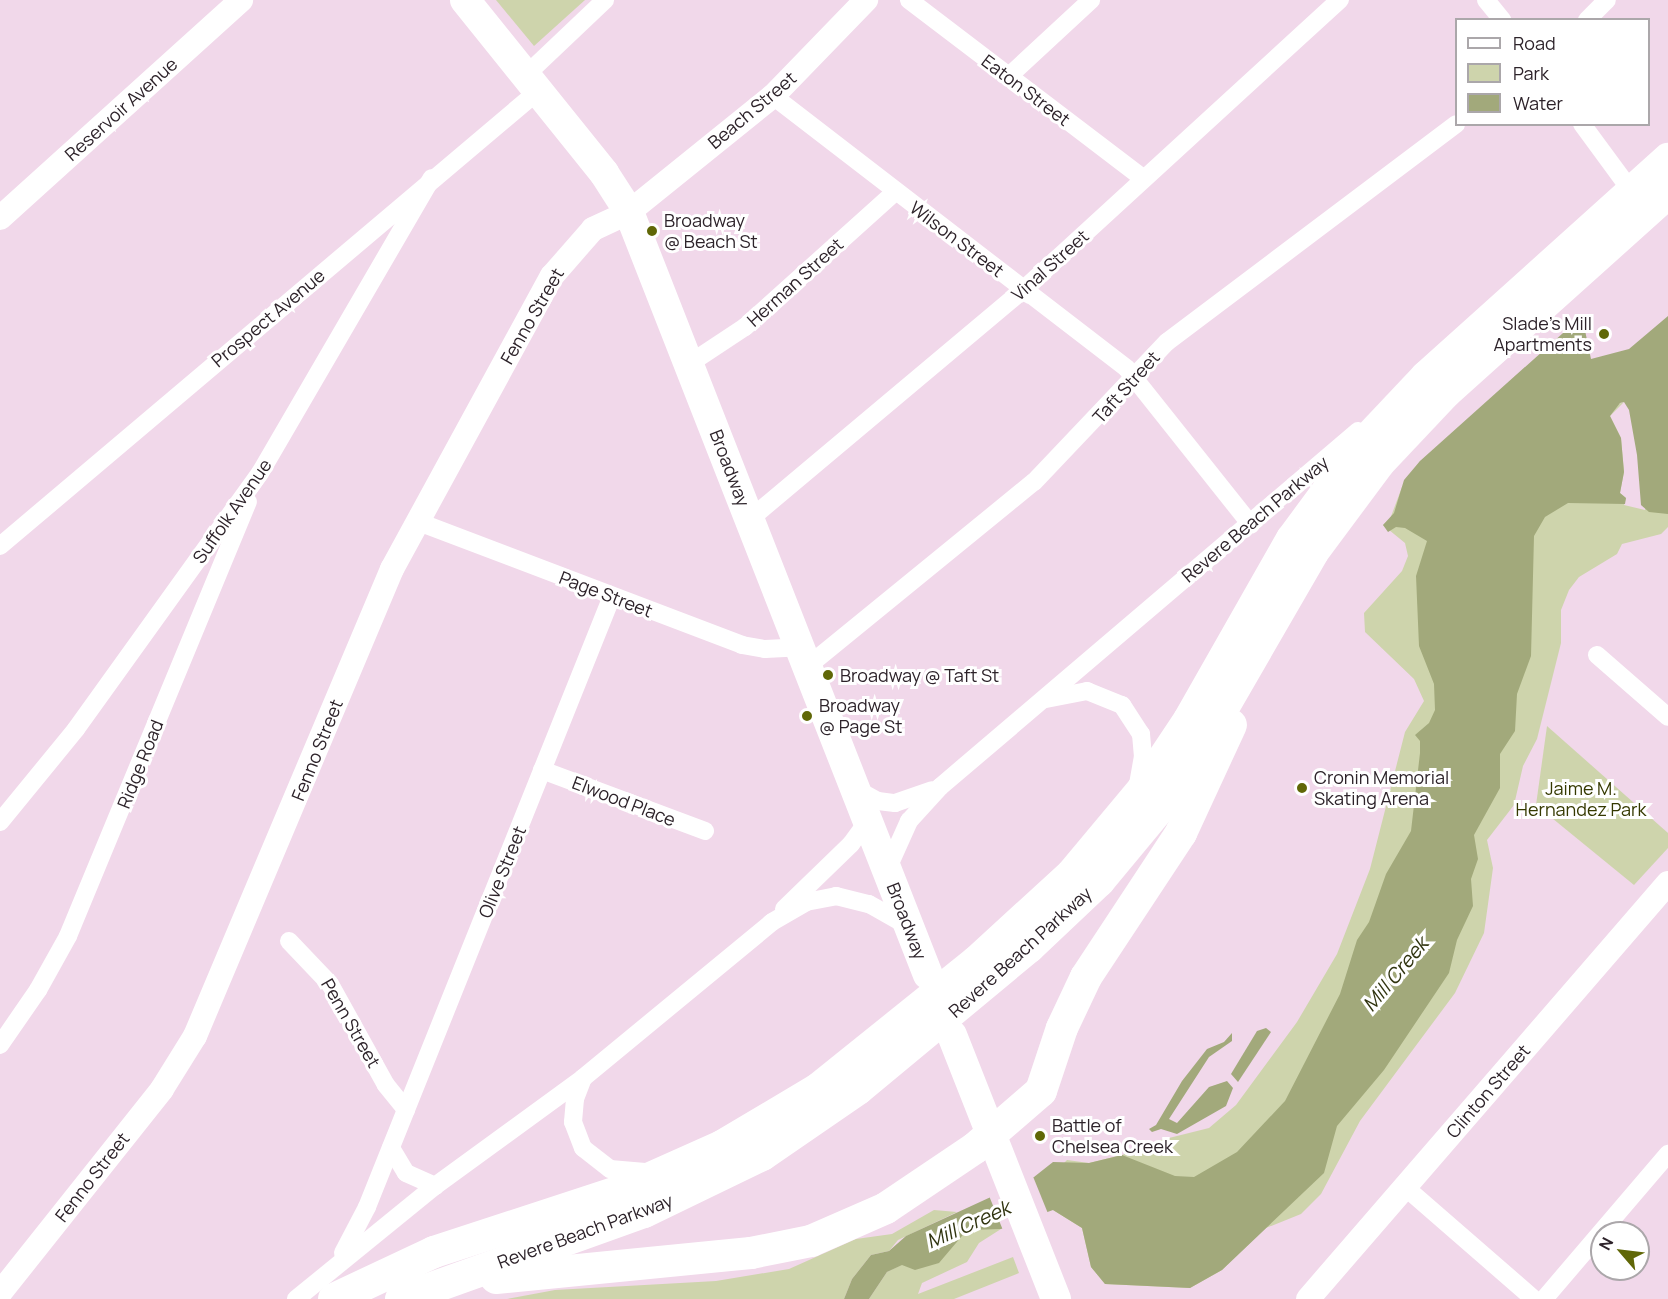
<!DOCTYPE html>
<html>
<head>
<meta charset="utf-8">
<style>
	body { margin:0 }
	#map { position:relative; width:1668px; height:1299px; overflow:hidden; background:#f1d8ea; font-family:Manrope,sans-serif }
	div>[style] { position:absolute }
	.green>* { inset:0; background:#ced4ac }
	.water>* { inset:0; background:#a2a97b }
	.pier>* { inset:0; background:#f1d8ea; transform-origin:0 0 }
	.minor>* { height:18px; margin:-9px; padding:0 9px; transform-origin:9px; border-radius:9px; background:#fff }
	.tertiary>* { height:24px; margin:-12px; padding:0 12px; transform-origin:12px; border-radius:12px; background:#fff }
	.primary>* { height:30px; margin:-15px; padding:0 15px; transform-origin:15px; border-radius:15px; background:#fff }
	.trunk>* { height:32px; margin:-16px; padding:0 16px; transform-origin:16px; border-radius:16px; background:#fff }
	.dots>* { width:16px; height:16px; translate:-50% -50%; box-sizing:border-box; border:3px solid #fff; border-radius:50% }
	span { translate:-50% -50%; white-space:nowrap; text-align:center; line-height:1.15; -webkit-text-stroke:6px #fff; paint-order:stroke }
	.street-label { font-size:18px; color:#2d232a }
	.poi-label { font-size:18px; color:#2d232a }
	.left { translate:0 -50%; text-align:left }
	.right { translate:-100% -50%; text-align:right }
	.park-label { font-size:18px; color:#353900 }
	.water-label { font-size:20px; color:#30340f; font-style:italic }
	.legend { position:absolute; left:1455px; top:18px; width:195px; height:108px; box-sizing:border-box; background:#fff; border:2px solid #aba7aa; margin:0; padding:8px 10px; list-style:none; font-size:18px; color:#2d232a }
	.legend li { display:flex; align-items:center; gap:12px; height:30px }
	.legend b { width:30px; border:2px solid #aba7aa }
	.north { position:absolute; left:1590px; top:1221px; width:60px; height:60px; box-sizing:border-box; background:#fff; border:2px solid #aba7aa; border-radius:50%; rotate:298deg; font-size:16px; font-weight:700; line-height:24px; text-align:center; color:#2d232a }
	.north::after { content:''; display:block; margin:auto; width:21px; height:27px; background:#606707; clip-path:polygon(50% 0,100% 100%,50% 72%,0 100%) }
</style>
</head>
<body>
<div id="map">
	<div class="green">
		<i style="clip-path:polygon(496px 0,585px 0,534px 46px)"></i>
		<i style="clip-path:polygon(1574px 370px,1437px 846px,1225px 1203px,1062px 1165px,1067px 1160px,1089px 1163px,1122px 1155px,1157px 1141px,1209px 1128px,1236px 1105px,1297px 1022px,1337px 954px,1370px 869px,1405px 732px,1424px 701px,1414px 679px,1365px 632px,1364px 613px,1402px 571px,1408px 556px,1405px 543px,1383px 525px,1390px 519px,1402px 487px,1420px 461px)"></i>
		<i style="clip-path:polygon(1668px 393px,1668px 527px,1661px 534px,1622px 544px,1617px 554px,1579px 577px,1569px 590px,1561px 610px,1561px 643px,1537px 739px,1523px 766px,1514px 805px,1487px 840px,1493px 868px,1484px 933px,1455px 993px,1360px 1121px,1321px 1194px,1301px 1214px,1266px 1228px,1222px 1270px,1190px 1288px,1105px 1284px,1091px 1267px,1082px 1228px,1053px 1210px,1293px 1185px,1507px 563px,1599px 410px,1624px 402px,1610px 416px,1621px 438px,1624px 472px,1620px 493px,1626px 498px,1624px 505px,1645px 510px)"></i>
		<i style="clip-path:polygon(1547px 726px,1668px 833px,1668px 848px,1634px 885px,1536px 805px)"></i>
		<i style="clip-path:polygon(934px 1210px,957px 1212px,898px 1240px,889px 1251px,871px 1255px,852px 1279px,844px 1299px,507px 1299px,555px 1290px,716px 1281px,789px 1269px,856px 1239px,892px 1234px)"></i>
		<i style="clip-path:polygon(973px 1228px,1001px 1229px,979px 1243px,967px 1262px,922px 1283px,918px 1294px,1013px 1257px,1019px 1273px,954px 1299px,869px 1299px,887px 1272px)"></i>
	</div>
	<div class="water">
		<i style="clip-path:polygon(1582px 316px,1591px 359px,1629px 349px,1668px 316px,1668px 514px,1649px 512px,1641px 505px,1637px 455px,1629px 410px,1624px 402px,1620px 403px,1610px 416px,1621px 438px,1624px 472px,1620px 493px,1626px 498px,1625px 504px,1568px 503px,1545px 517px,1534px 536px,1531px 656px,1517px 694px,1515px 731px,1500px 754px,1500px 788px,1474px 835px,1478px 859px,1471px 879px,1473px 906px,1457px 940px,1449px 973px,1384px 1070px,1337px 1126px,1324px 1173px,1222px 1270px,1190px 1288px,1105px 1284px,1091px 1267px,1082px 1228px,1053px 1210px,1001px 1229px,967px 1230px,939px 1263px,915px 1270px,902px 1265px,887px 1272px,869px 1299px,844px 1299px,852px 1279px,871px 1255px,889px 1251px,906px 1236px,1034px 1177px,1053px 1162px,1089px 1163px,1122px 1155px,1175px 1176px,1194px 1177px,1237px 1152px,1285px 1101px,1340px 994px,1357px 940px,1369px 922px,1386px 874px,1411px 831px,1420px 753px,1420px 741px,1415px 735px,1429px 723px,1435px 710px,1434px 684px,1419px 646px,1416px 576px,1427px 541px,1405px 528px,1396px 527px,1388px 532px,1383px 525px,1394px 513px,1404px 480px,1420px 461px)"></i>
		<i style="clip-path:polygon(1266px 1028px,1271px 1032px,1238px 1082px,1231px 1074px,1257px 1031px)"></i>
		<i style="clip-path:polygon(1232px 1033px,1232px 1041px,1209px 1057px,1169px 1119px,1177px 1123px,1209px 1087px,1227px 1081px,1233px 1088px,1226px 1106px,1177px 1134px,1161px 1129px,1152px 1132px,1149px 1129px,1156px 1125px,1182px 1081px,1207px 1049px,1224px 1042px)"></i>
	</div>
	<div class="pier">
		<i style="left:1032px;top:1174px;width:43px;height:48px;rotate:68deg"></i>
	</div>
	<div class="minor">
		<i style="left:909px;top:0;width:295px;rotate:37.3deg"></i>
		<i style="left:1486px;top:0;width:26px;rotate:51deg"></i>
		<i style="left:1587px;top:20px;width:28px;rotate:-45deg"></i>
		<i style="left:526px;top:75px;width:109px;rotate:-43.5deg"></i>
		<i style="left:1009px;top:76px;width:112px;rotate:-42.8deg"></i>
		<i style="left:773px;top:96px;width:447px;rotate:37.6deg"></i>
		<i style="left:1127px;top:369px;width:199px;rotate:51.5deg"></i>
		<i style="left:1582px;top:124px;width:84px;rotate:53.7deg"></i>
		<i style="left:689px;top:364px;width:67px;rotate:-33.5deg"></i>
		<i style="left:745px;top:327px;width:202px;rotate:-42deg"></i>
		<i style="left:750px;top:519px;width:356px;rotate:-40deg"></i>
		<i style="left:1023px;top:290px;width:430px;rotate:-42.5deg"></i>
		<i style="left:416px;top:521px;width:349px;rotate:20.8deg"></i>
		<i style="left:742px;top:645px;width:23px;rotate:10deg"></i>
		<i style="left:765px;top:649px;width:35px;rotate:-3deg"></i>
		<i style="left:0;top:546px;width:705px;rotate:-40.22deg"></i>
		<i style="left:1597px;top:655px;width:94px;rotate:41.1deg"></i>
		<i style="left:808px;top:666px;width:291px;rotate:-39.2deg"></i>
		<i style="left:1034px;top:482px;width:193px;rotate:-46.5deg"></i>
		<i style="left:1167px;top:342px;width:362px;rotate:-37deg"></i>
		<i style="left:1046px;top:699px;width:42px;rotate:-11deg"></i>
		<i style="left:1087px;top:691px;width:38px;rotate:22deg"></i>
		<i style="left:1122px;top:705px;width:35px;rotate:57deg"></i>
		<i style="left:1141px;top:734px;width:22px;rotate:85deg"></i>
		<i style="left:1143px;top:756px;width:29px;rotate:100deg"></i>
		<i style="left:542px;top:770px;width:174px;rotate:20.5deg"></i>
		<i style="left:856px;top:789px;width:25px;rotate:29deg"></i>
		<i style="left:878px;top:801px;width:17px;rotate:7deg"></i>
		<i style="left:895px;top:803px;width:39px;rotate:-19deg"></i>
		<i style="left:0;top:822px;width:120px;rotate:-50.7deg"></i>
		<i style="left:76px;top:729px;width:315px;rotate:-54.3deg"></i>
		<i style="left:260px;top:473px;width:341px;rotate:-59.8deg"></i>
		<i style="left:887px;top:870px;width:54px;rotate:-65.8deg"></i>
		<i style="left:909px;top:821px;width:46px;rotate:-47.6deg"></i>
		<i style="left:940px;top:787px;width:549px;rotate:-40.42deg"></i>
		<i style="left:784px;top:909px;width:93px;rotate:-44.1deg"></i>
		<i style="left:851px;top:844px;width:29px;rotate:-54deg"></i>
		<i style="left:289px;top:941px;width:59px;rotate:46.4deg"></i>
		<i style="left:330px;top:984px;width:115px;rotate:61deg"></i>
		<i style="left:386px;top:1085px;width:32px;rotate:51deg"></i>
		<i style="left:0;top:1045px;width:67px;rotate:-55.4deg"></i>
		<i style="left:38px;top:990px;width:62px;rotate:-60.9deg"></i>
		<i style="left:68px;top:936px;width:470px;rotate:-67.5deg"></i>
		<i style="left:583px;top:1078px;width:22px;rotate:111deg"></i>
		<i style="left:575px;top:1099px;width:23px;rotate:95deg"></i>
		<i style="left:573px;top:1122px;width:28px;rotate:69deg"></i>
		<i style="left:583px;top:1148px;width:34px;rotate:38deg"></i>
		<i style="left:610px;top:1169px;width:38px;rotate:5deg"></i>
		<i style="left:391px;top:1148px;width:29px;rotate:59deg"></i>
		<i style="left:406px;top:1173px;width:32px;rotate:24deg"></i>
		<i style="left:1405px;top:1187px;width:171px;rotate:41deg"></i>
		<i style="left:343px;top:1253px;width:52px;rotate:-62.4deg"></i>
		<i style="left:367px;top:1207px;width:658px;rotate:-68.15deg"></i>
		<i style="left:296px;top:1299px;width:179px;rotate:-39.1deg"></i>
		<i style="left:435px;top:1186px;width:183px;rotate:-36.1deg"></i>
		<i style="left:583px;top:1078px;width:245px;rotate:-39.5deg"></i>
		<i style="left:772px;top:922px;width:39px;rotate:-30deg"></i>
		<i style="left:806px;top:902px;width:31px;rotate:-11deg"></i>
		<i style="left:836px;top:896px;width:34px;rotate:14deg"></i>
		<i style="left:869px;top:904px;width:45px;rotate:29.4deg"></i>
		<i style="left:1544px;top:1299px;width:191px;rotate:-49.5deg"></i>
	</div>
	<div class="tertiary">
		<i style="left:0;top:218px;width:325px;rotate:-42.1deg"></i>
		<i style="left:0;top:1293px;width:260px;rotate:-51.5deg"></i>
		<i style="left:162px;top:1089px;width:62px;rotate:-58.1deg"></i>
		<i style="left:195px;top:1036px;width:507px;rotate:-67.13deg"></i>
		<i style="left:392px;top:569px;width:334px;rotate:-61.4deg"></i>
		<i style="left:552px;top:276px;width:62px;rotate:-48.9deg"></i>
		<i style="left:593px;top:229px;width:40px;rotate:-25deg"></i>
		<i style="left:629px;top:212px;width:185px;rotate:-38.9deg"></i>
		<i style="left:773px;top:96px;width:134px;rotate:-45.9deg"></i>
		<i style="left:1308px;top:1299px;width:550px;rotate:-49.13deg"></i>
	</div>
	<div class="primary">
		<i style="left:465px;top:0;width:222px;rotate:51.2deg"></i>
		<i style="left:604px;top:173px;width:46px;rotate:57.3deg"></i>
		<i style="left:629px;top:212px;width:819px;rotate:68.6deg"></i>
		<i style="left:952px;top:1035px;width:284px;rotate:68.5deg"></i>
	</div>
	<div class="trunk">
		<i style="left:496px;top:1278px;width:256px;rotate:-5.6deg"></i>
		<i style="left:751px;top:1253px;width:61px;rotate:-11.3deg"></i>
		<i style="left:811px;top:1241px;width:82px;rotate:-23.7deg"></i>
		<i style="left:886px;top:1208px;width:107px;rotate:-34deg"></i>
		<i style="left:975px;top:1148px;width:87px;rotate:-40.8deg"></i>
		<i style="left:1041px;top:1091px;width:66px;rotate:-71.6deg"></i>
		<i style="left:1062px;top:1028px;width:56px;rotate:-64.8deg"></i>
		<i style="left:1086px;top:977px;width:173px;rotate:-56.6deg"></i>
		<i style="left:1181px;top:833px;width:119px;rotate:-65.2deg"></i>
		<i style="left:334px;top:1299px;width:110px;rotate:-25.2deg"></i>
		<i style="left:434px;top:1252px;width:197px;rotate:-18.1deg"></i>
		<i style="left:621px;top:1191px;width:111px;rotate:-24deg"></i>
		<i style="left:722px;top:1146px;width:112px;rotate:-30.7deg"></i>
		<i style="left:818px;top:1089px;width:203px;rotate:-38.8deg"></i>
		<i style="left:976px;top:962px;width:130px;rotate:-42.5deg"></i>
		<i style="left:1072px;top:874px;width:111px;rotate:-50.1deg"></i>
		<i style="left:1143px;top:789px;width:83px;rotate:-56.3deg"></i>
		<i style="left:1189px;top:720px;width:208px;rotate:-60.4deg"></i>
		<i style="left:1292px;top:539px;width:113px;rotate:-53.6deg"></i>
		<i style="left:1359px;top:448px;width:98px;rotate:-46.7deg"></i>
		<i style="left:1426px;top:377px;width:326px;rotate:-42deg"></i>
		<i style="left:401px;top:1299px;width:258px;rotate:-19.7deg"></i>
		<i style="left:644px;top:1212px;width:131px;rotate:-25.8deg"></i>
		<i style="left:762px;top:1155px;width:116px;rotate:-34.5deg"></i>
		<i style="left:858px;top:1089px;width:222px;rotate:-39.7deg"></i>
		<i style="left:1029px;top:947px;width:96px;rotate:-43.3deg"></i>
		<i style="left:1099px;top:881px;width:100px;rotate:-50.3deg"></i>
		<i style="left:1163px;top:804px;width:83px;rotate:-57.3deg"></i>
		<i style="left:1208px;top:734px;width:210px;rotate:-60deg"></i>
		<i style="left:1313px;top:552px;width:111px;rotate:-53.4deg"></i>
		<i style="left:1379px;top:463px;width:98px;rotate:-46.7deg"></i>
		<i style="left:1446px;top:392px;width:298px;rotate:-41.9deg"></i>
	</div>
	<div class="dots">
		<i style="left:652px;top:231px;background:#606707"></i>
		<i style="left:1604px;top:334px;background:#606707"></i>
		<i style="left:828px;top:675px;background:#606707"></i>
		<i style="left:807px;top:716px;background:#606707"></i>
		<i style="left:1302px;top:788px;background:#606707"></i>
		<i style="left:1040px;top:1136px;background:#606707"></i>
	</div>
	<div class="street-label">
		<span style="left:1026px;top:90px;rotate:37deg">Eaton Street</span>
		<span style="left:121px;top:109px;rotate:-42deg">Reservoir Avenue</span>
		<span style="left:752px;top:110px;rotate:-40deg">Beach Street</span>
		<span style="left:957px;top:239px;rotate:37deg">Wilson Street</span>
		<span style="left:1050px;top:265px;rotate:-42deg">Vinal Street</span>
		<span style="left:795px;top:282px;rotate:-42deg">Herman Street</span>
		<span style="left:532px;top:316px;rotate:-60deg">Fenno Street</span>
		<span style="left:268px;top:318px;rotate:-40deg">Prospect Avenue</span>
		<span style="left:1126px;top:387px;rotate:-48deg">Taft Street</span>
		<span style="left:730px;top:468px;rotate:69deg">Broadway</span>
		<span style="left:232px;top:511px;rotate:-55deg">Suffolk Avenue</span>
		<span style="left:1255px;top:519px;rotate:-40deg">Revere Beach Parkway</span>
		<span style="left:606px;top:594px;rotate:21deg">Page Street</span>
		<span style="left:317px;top:750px;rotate:-68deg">Fenno Street</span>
		<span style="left:140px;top:764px;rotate:-68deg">Ridge Road</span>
		<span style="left:624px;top:801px;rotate:21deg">Elwood Place</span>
		<span style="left:502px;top:872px;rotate:-68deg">Olive Street</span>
		<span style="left:907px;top:921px;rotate:69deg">Broadway</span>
		<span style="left:1020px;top:952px;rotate:-42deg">Revere Beach Parkway</span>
		<span style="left:351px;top:1023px;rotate:60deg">Penn Street</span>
		<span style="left:1488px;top:1091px;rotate:-49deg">Clinton Street</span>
		<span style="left:92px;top:1177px;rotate:-52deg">Fenno Street</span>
		<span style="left:585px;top:1231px;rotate:-20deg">Revere Beach Parkway</span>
	</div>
	<div class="poi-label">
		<span class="left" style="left:664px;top:231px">Broadway<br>@ Beach St</span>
		<span class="right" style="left:1592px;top:334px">Slade's Mill<br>Apartments</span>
		<span class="left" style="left:840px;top:675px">Broadway @ Taft St</span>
		<span class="left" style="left:819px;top:716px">Broadway<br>@ Page St</span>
		<span class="left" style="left:1314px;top:788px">Cronin Memorial<br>Skating Arena</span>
		<span class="left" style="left:1052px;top:1136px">Battle of<br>Chelsea Creek</span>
	</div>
	<div class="park-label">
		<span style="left:1581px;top:799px">Jaime M.<br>Hernandez Park</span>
	</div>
	<div class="water-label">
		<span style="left:1395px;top:974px;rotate:-50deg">Mill Creek</span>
		<span style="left:968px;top:1224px;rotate:-24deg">Mill Creek</span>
	</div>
	<ul class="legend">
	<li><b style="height:8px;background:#fff"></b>Road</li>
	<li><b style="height:16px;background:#ced4ac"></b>Park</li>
	<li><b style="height:16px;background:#a2a97b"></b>Water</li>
	</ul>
	<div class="north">N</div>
</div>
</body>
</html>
